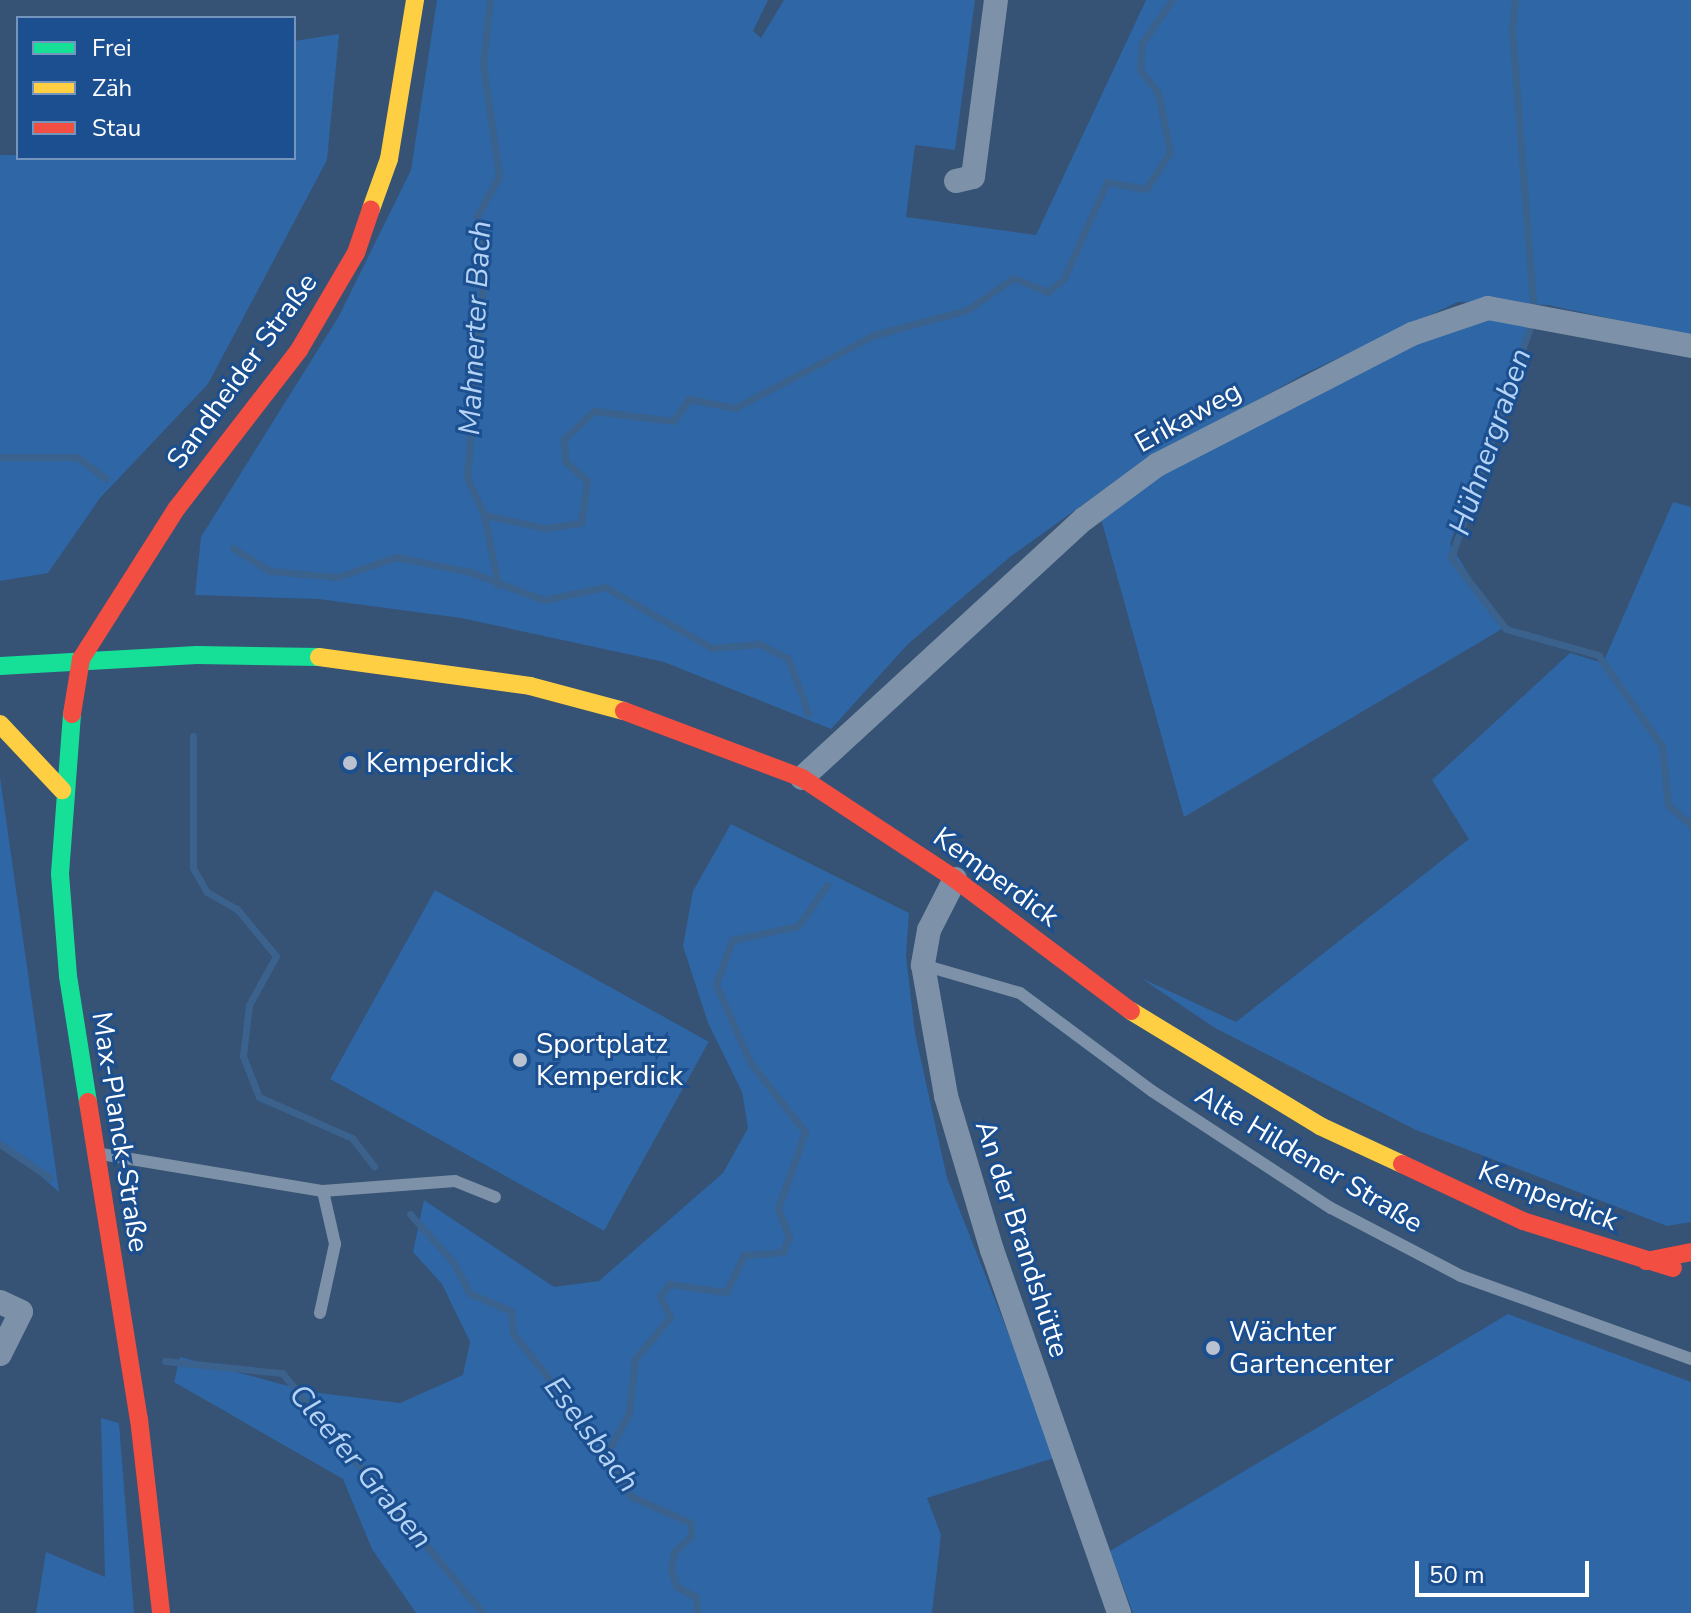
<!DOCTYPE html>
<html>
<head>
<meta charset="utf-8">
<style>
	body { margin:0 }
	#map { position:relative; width:1691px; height:1613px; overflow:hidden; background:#365274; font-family:"Nunito Sans",sans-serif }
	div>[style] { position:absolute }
	.green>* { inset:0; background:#2f66a5; transform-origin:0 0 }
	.stream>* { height:7px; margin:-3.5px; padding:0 3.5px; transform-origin:3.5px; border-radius:3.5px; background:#3b618d }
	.lane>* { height:12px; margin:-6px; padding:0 6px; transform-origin:6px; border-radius:6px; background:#7d92a8 }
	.street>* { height:24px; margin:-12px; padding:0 12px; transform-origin:12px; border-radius:12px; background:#7d92a8 }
	.fast>* { height:18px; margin:-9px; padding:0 9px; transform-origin:9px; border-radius:9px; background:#16e098 }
	.slow>* { height:18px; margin:-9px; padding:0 9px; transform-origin:9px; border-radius:9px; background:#ffcf43 }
	.jam>* { height:18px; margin:-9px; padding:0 9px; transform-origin:9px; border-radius:9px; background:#f24e42 }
	.dots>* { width:22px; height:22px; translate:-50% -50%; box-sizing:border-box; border:4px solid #1b4f8f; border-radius:50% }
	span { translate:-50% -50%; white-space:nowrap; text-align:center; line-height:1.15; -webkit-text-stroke:6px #1b4f8f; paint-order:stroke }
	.street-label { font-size:28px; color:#fff }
	.poi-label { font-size:28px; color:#fff }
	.left { translate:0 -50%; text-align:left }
	.water-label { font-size:30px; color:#b5d3f5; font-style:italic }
	.legend { position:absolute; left:16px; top:16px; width:280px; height:144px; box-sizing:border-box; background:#1b4f8f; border:2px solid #7695bc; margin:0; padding:10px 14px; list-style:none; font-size:24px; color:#fff }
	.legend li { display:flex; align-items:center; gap:16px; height:40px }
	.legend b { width:40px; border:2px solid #7695bc }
	.scale { position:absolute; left:1415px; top:1561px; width:174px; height:36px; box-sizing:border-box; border:4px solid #fff; border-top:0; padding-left:10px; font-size:24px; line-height:28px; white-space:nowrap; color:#fff; -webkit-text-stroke:6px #1b4f8f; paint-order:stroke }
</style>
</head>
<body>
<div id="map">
	<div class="green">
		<i style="clip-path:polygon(437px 0,768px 0,753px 31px,761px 38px,784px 0,975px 0,955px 150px,915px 145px,906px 217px,1036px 235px,1146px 0,1691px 0,1691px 336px,1548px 305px,1458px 302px,1304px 374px,1121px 477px,1010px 557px,908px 644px,831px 729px,664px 662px,461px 618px,319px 599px,195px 595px,201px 537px,339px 316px,411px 170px)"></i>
		<i style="clip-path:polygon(339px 34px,327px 160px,208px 384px,100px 498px,48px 573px,0 581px,0 155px,294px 158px,294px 41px)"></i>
		<i style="clip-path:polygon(1494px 314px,1534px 320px,1450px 544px,1502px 629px,1184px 817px,1100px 515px,1182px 460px,1375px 360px)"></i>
		<i style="clip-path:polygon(1673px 502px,1691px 507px,1691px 1222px,1667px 1226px,1416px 1130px,1215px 1028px,1141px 978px,1236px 1022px,1469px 839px,1432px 780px,1570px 653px,1603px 663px)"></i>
		<i style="clip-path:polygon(0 777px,59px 1192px,0 1141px)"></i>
		<i style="clip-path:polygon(731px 824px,909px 913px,906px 956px,915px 1033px,947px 1178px,1057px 1457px,927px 1498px,941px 1535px,932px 1613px,416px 1613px,372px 1549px,343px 1479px,174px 1382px,180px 1357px,311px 1392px,400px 1403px,463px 1375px,470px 1342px,442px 1284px,413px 1252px,424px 1200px,554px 1287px,599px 1281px,723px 1173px,748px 1128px,742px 1092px,708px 1023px,683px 946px,693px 891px)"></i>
		<i style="left:435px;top:890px;width:313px;height:216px;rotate:29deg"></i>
		<i style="clip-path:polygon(1508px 1314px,1691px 1382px,1691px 1613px,1133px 1613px,1110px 1551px)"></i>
		<i style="clip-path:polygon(101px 1418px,119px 1423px,134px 1613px,36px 1613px,46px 1552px,105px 1577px)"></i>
	</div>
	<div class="stream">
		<i style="left:1515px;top:0;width:30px;rotate:96deg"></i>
		<i style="left:1512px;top:30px;width:272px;rotate:85.6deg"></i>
		<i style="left:1531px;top:324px;width:247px;rotate:108.9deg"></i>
		<i style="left:1451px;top:558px;width:90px;rotate:52.2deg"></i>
		<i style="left:1506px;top:629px;width:96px;rotate:15.8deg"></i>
		<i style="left:1598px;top:655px;width:111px;rotate:54.9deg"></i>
		<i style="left:1662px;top:746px;width:59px;rotate:84.2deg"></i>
		<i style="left:1668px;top:805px;width:30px;rotate:41deg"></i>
		<i style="left:0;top:457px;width:77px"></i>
		<i style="left:77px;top:457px;width:36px;rotate:37deg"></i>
		<i style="left:484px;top:515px;width:41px;rotate:-114.7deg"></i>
		<i style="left:467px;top:478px;width:219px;rotate:-85.3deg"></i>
		<i style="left:485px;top:260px;width:45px;rotate:-100.3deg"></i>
		<i style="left:477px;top:216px;width:46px;rotate:-61.2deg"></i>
		<i style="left:499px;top:176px;width:112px;rotate:-98.2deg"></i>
		<i style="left:483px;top:65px;width:65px;rotate:-83.9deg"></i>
		<i style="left:233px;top:548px;width:44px;rotate:31.9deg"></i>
		<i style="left:270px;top:571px;width:67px;rotate:5.1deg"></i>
		<i style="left:337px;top:577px;width:62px;rotate:-18.7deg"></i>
		<i style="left:396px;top:557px;width:76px;rotate:11.5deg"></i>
		<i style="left:470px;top:572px;width:79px;rotate:20.7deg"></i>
		<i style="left:544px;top:600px;width:62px;rotate:-12deg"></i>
		<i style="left:605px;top:587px;width:123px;rotate:29.7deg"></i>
		<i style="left:712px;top:648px;width:47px;rotate:-4.9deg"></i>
		<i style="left:759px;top:644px;width:32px;rotate:26deg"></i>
		<i style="left:788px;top:658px;width:59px;rotate:70deg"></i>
		<i style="left:498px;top:585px;width:71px;rotate:-101.3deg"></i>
		<i style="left:484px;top:515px;width:62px;rotate:12deg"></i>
		<i style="left:545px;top:528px;width:36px;rotate:-8deg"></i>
		<i style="left:581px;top:523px;width:42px;rotate:-81.9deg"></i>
		<i style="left:587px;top:481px;width:30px;rotate:-138deg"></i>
		<i style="left:565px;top:461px;width:22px;rotate:-93deg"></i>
		<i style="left:564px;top:439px;width:41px;rotate:-43deg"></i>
		<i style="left:594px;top:411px;width:80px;rotate:7.2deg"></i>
		<i style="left:673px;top:421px;width:27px;rotate:-54deg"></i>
		<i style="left:689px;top:399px;width:47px;rotate:11.1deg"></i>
		<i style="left:735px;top:408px;width:157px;rotate:-27.7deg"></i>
		<i style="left:874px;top:335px;width:96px;rotate:-15deg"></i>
		<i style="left:967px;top:310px;width:56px;rotate:-34.8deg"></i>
		<i style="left:1013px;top:278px;width:37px;rotate:22deg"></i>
		<i style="left:1047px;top:292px;width:20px;rotate:-37deg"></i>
		<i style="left:1063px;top:280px;width:107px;rotate:-65.8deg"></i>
		<i style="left:1107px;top:182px;width:40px;rotate:10deg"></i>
		<i style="left:1146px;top:189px;width:44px;rotate:-57deg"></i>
		<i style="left:1170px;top:152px;width:60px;rotate:-101.5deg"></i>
		<i style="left:1158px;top:93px;width:29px;rotate:-128deg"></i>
		<i style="left:1140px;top:70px;width:27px;rotate:-86deg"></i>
		<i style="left:1142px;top:43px;width:52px;rotate:-55.1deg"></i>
		<i style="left:193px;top:736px;width:132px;rotate:90deg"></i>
		<i style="left:193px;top:868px;width:28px;rotate:60deg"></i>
		<i style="left:207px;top:892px;width:34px;rotate:30deg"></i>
		<i style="left:237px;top:909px;width:61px;rotate:50.3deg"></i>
		<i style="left:276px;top:956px;width:56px;rotate:118.9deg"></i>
		<i style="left:249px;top:1005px;width:51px;rotate:96.7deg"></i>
		<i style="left:243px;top:1056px;width:44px;rotate:68.7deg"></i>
		<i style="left:259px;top:1097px;width:102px;rotate:23.8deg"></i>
		<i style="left:352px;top:1138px;width:36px;rotate:52deg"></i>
		<i style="left:0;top:1144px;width:60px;rotate:34.2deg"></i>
		<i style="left:410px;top:1214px;width:66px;rotate:48.1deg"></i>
		<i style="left:454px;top:1263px;width:34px;rotate:63deg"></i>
		<i style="left:469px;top:1293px;width:46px;rotate:23.2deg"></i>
		<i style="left:511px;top:1311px;width:23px;rotate:85deg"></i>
		<i style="left:513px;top:1334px;width:151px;rotate:50.9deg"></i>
		<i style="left:608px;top:1451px;width:50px;rotate:63.9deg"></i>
		<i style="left:630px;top:1496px;width:67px;rotate:23.9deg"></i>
		<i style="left:691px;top:1523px;width:13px;rotate:90deg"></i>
		<i style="left:691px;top:1536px;width:23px;rotate:137deg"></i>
		<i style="left:674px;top:1552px;width:17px;rotate:100deg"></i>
		<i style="left:671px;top:1569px;width:19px;rotate:72deg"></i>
		<i style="left:677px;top:1587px;width:21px;rotate:28deg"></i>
		<i style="left:696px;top:1597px;width:16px;rotate:86deg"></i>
		<i style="left:165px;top:1361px;width:118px;rotate:5.9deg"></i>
		<i style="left:282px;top:1373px;width:313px;rotate:50.1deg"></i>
		<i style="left:608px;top:1451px;width:43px;rotate:-61.1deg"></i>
		<i style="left:629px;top:1413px;width:54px;rotate:-83.7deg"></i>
		<i style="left:635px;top:1359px;width:55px;rotate:-50.2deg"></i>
		<i style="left:670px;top:1317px;width:23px;rotate:-115deg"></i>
		<i style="left:660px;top:1296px;width:15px;rotate:-53deg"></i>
		<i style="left:669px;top:1284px;width:58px;rotate:8deg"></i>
		<i style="left:726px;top:1292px;width:41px;rotate:-64.1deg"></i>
		<i style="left:744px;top:1255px;width:39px;rotate:-4deg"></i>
		<i style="left:783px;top:1252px;width:16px;rotate:-68deg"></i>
		<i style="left:789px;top:1237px;width:30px;rotate:-111deg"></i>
		<i style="left:778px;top:1209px;width:82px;rotate:-70.7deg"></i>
		<i style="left:805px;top:1132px;width:89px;rotate:-128.2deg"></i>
		<i style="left:750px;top:1062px;width:85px;rotate:-113.6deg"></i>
		<i style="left:716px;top:984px;width:47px;rotate:-70deg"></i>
		<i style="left:732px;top:940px;width:67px;rotate:-12deg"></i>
		<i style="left:798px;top:926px;width:50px;rotate:-54.7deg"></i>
	</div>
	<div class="lane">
		<i style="left:923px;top:965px;width:101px;rotate:16.1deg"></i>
		<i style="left:1020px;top:993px;width:164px;rotate:36.6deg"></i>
		<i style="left:1152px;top:1091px;width:214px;rotate:33.2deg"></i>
		<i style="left:1331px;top:1208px;width:147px;rotate:27.6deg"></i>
		<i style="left:1461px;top:1276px;width:245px;rotate:19.8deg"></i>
		<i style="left:101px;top:1154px;width:225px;rotate:9.5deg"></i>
		<i style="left:323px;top:1191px;width:132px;rotate:-4.3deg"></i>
		<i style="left:455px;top:1181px;width:43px;rotate:21.8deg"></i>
		<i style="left:320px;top:1313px;width:71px;rotate:-77.7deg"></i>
		<i style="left:335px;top:1244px;width:54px;rotate:-102.8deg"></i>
	</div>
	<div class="street">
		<i style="left:956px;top:181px;width:17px;rotate:-13deg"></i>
		<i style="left:973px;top:177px;width:178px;rotate:-82.6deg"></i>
		<i style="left:802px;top:778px;width:383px;rotate:-42.6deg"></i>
		<i style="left:1084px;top:519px;width:91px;rotate:-36.5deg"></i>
		<i style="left:1157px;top:465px;width:287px;rotate:-27.2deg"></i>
		<i style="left:1412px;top:334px;width:80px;rotate:-18.9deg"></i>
		<i style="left:1488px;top:308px;width:207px;rotate:10.6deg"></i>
		<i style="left:955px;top:879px;width:57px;rotate:117deg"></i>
		<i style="left:929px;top:930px;width:36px;rotate:100deg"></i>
		<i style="left:923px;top:965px;width:133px;rotate:80deg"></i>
		<i style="left:946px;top:1096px;width:161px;rotate:73.4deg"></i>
		<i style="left:992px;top:1250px;width:385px;rotate:70.7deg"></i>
		<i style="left:0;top:1302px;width:23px;rotate:25deg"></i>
		<i style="left:21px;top:1312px;width:47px;rotate:116.6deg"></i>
	</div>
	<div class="fast">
		<i style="left:0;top:666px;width:197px;rotate:-3.2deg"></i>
		<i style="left:197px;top:655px;width:122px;rotate:0.9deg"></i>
		<i style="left:72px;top:714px;width:160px;rotate:94.3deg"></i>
		<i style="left:60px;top:874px;width:102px;rotate:85.5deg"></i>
		<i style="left:68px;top:976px;width:128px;rotate:81deg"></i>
	</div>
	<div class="slow">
		<i style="left:371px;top:209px;width:53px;rotate:-70.2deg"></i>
		<i style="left:389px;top:159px;width:161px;rotate:-80.7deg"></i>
		<i style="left:319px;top:657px;width:213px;rotate:7.8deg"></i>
		<i style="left:530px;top:686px;width:97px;rotate:14.9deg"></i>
		<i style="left:0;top:724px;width:91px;rotate:46.8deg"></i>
		<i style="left:1131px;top:1011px;width:221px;rotate:31.3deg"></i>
		<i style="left:1320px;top:1126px;width:90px;rotate:24.9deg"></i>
	</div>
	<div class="jam">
		<i style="left:624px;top:711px;width:190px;rotate:20.6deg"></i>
		<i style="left:802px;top:778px;width:183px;rotate:33.4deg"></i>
		<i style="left:955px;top:879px;width:220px;rotate:36.9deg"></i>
		<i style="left:72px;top:714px;width:56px;rotate:-80.7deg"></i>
		<i style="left:81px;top:659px;width:179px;rotate:-57.6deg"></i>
		<i style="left:177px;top:508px;width:200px;rotate:-52.3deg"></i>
		<i style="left:299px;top:350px;width:113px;rotate:-59.6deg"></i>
		<i style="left:356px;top:253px;width:46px;rotate:-71.2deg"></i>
		<i style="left:88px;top:1102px;width:321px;rotate:80.9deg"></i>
		<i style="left:139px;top:1419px;width:195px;rotate:83.5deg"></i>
		<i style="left:1402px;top:1164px;width:134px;rotate:25.2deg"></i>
		<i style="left:1523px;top:1221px;width:157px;rotate:17.4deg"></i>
		<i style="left:1646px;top:1261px;width:46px;rotate:-11.3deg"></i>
	</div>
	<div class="dots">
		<i style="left:350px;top:763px;background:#b9c2ce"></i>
		<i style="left:520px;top:1060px;background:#b9c2ce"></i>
		<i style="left:1213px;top:1348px;background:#b9c2ce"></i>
	</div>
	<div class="street-label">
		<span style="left:242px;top:371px;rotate:-54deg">Sandheider Straße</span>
		<span style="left:1188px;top:417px;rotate:-29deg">Erikaweg</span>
		<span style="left:996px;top:877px;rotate:36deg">Kemperdick</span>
		<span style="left:120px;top:1132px;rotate:81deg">Max-Planck-Straße</span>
		<span style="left:1309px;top:1159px;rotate:31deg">Alte Hildener Straße</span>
		<span style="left:1548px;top:1196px;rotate:21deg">Kemperdick</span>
		<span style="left:1022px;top:1239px;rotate:72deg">An der Brandshütte</span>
	</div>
	<div class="poi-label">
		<span class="left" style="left:366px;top:763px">Kemperdick</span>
		<span class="left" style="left:536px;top:1060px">Sportplatz<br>Kemperdick</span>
		<span class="left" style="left:1229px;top:1348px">Wächter<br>Gartencenter</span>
	</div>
	<div class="water-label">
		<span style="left:476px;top:328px;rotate:-87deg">Mahnerter Bach</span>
		<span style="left:1491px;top:442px;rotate:-71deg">Hühnergraben</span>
		<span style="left:591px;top:1435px;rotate:53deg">Eselsbach</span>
		<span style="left:360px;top:1467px;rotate:50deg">Cleefer Graben</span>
	</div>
	<ul class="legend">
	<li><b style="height:10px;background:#16e098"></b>Frei</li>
	<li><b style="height:10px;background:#ffcf43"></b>Zäh</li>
	<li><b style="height:10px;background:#f24e42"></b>Stau</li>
	</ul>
	<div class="scale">50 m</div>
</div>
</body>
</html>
